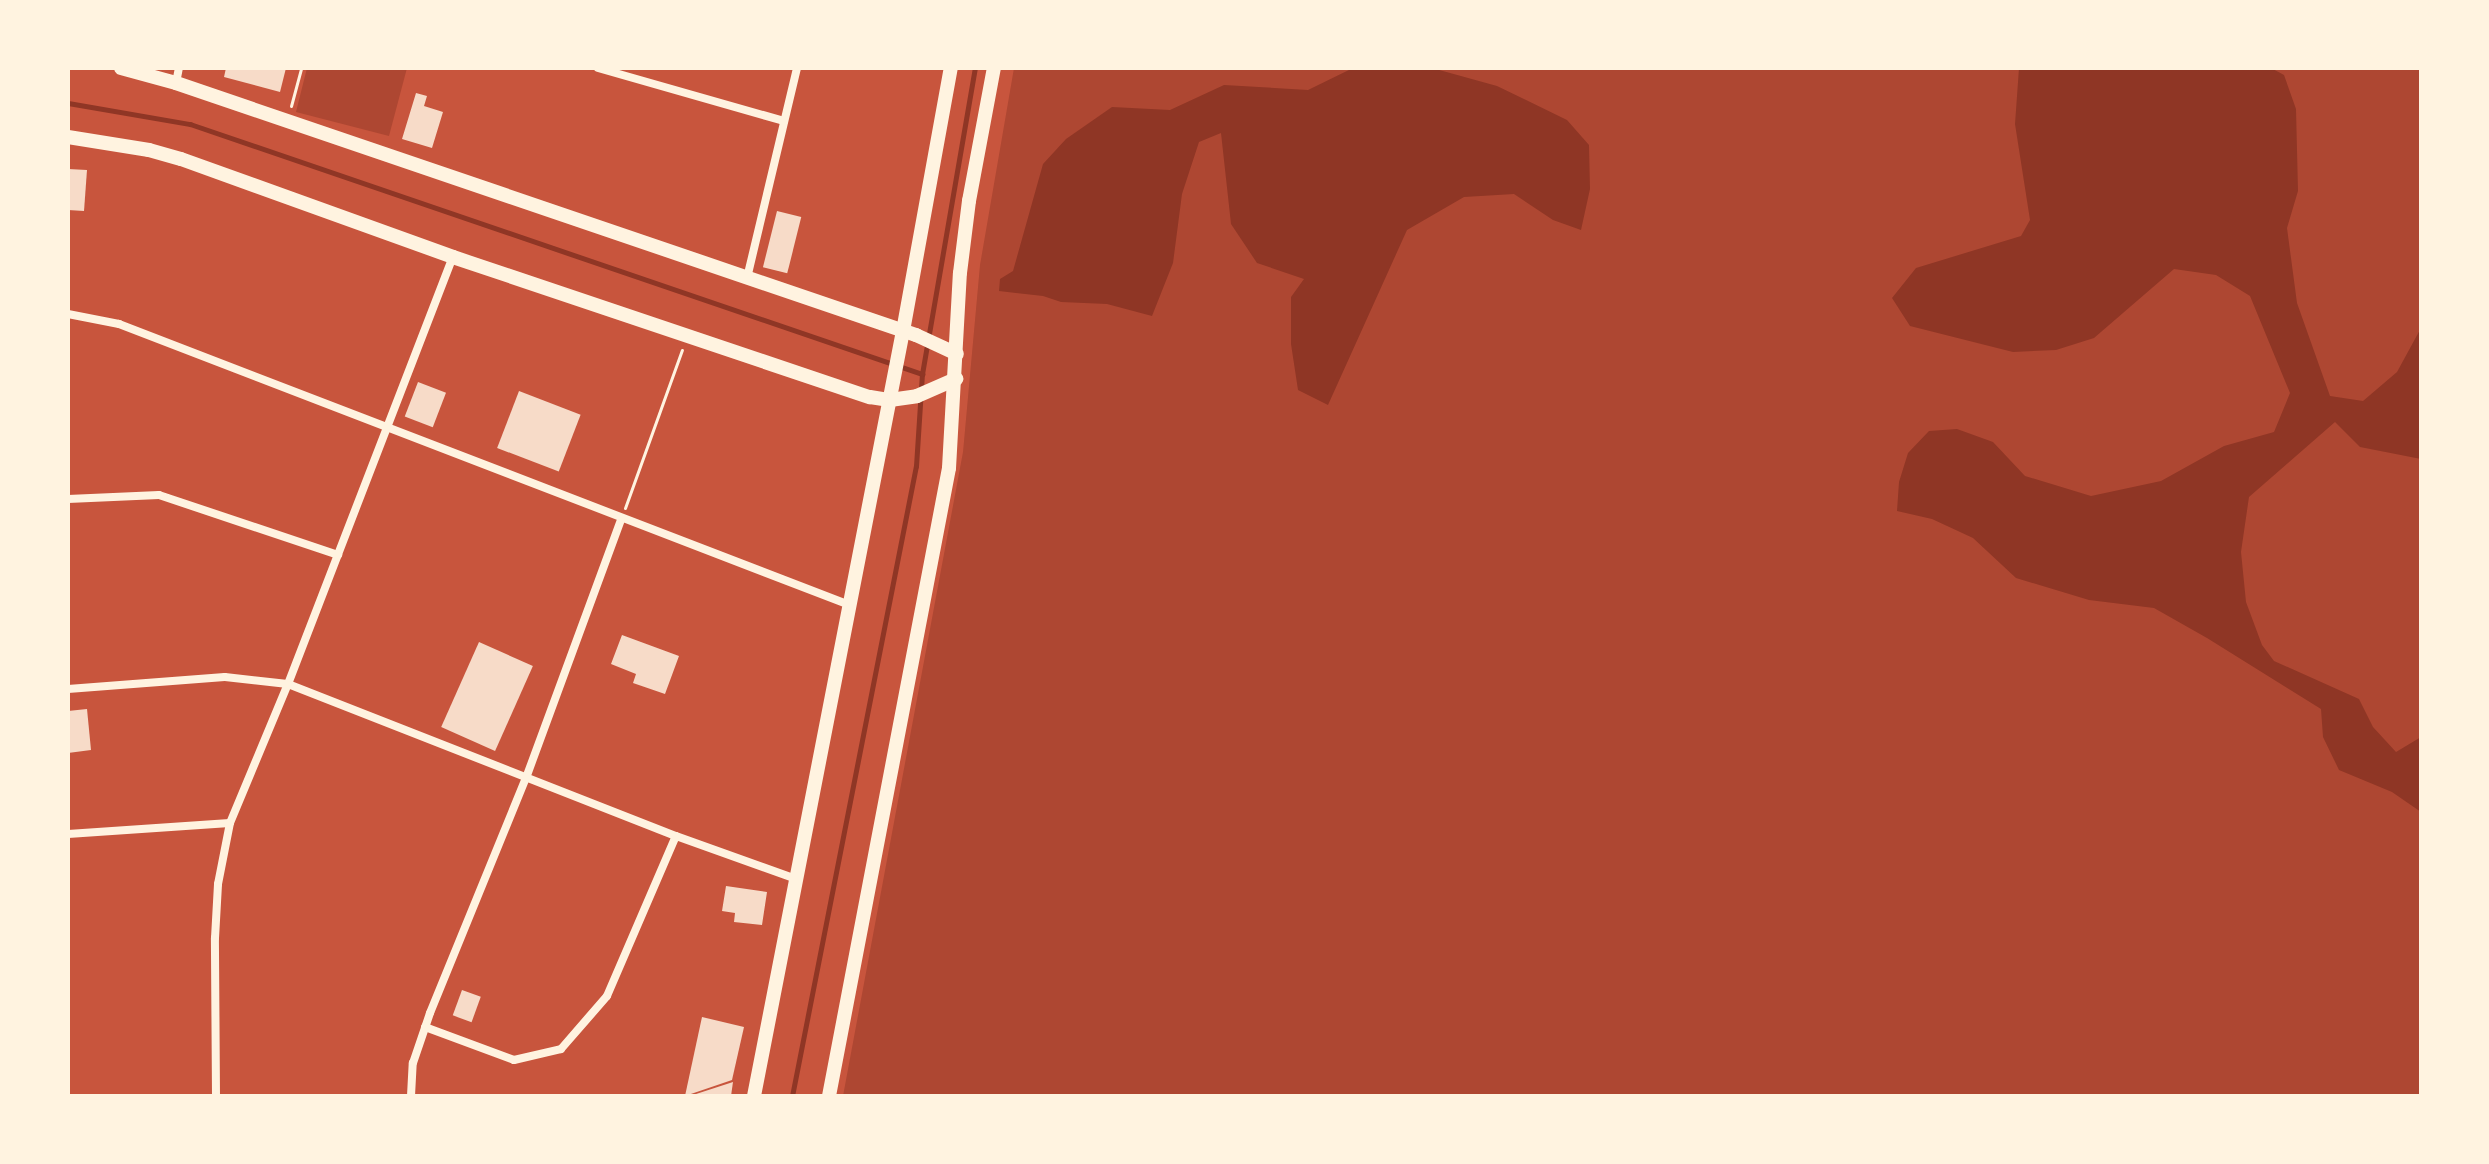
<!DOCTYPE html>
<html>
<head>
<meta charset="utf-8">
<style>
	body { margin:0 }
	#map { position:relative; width:2489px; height:1164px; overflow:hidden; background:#c8553d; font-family:"Varela Round",sans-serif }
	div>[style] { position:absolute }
	.green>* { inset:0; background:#ae4732 }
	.water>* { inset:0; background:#8f3625 }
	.stream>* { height:5px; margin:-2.5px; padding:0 2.5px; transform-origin:2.5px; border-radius:2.5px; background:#8f3625 }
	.building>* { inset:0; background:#f7dbc8; transform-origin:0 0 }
	.path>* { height:3px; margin:-1.5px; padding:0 1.5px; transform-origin:1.5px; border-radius:1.5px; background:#fff3e0 }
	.minor>* { height:8px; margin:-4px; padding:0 4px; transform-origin:4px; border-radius:4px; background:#fff3e0 }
	.secondary>* { height:14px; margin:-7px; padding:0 7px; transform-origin:7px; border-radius:7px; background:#fff3e0 }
	.primary>* { height:14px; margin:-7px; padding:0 7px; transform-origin:7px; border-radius:7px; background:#fff3e0 }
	span { translate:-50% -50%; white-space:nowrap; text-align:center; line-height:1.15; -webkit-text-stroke:8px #fff3e0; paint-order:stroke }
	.frame { position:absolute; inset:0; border:70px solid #fff3e0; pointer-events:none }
</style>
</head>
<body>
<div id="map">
	<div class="green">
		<i style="clip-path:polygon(307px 68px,407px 68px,389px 136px,296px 112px)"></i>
		<i style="clip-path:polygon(1014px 68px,2421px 68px,2421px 1096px,843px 1096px,963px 452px,980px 265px)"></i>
	</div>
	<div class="water">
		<i style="clip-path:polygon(1353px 68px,1432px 68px,1497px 86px,1567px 120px,1589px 145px,1590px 189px,1581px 230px,1553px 220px,1514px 194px,1464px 197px,1407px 230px,1328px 405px,1298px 390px,1291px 344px,1291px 297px,1304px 279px,1257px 263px,1231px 224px,1221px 133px,1199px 142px,1182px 194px,1173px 263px,1152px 316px,1107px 304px,1061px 302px,1043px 296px,999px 291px,1000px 279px,1013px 271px,1043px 164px,1066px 139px,1112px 107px,1170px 110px,1224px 85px,1308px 90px)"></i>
		<i style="clip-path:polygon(2019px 68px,2271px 68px,2284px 75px,2296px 109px,2298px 191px,2287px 228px,2297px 303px,2330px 396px,2363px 401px,2397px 372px,2421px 328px,2421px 459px,2360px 447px,2335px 422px,2249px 497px,2241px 552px,2246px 602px,2262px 645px,2274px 661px,2359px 699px,2373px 727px,2396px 752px,2421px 737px,2421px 812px,2392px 792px,2339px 770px,2323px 737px,2321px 709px,2207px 638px,2154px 608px,2089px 600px,2016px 578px,1973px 538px,1932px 519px,1897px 511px,1899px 482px,1908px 453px,1929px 431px,1957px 429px,1993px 442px,2025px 476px,2091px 496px,2161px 481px,2224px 446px,2274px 432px,2290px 393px,2250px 296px,2216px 275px,2174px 269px,2094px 338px,2056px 350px,2013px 352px,1910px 326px,1892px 298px,1916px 268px,2021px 236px,2030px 220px,2015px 124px)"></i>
	</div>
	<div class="stream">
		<i style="left:68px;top:103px;width:124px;rotate:9.8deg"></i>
		<i style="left:190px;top:124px;width:774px;rotate:18.86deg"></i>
		<i style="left:792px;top:1096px;width:642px;rotate:-78.87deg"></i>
		<i style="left:916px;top:466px;width:92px;rotate:-86.3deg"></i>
		<i style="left:922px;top:374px;width:311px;rotate:-80.2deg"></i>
	</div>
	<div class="building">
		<i style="clip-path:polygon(226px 68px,286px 68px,280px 92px,224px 77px)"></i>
		<i style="clip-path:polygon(416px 93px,427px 96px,424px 106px,443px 112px,432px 148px,402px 139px)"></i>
		<i style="clip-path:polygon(68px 169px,87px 170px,84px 211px,68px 210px)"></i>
		<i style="left:777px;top:211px;width:25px;height:58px;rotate:14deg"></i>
		<i style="left:418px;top:382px;width:30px;height:37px;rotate:21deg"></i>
		<i style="left:519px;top:391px;width:66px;height:61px;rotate:21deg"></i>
		<i style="clip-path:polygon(622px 635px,679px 656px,665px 694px,633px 683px,636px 674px,611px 664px)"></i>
		<i style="left:479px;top:642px;width:59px;height:93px;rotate:24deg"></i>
		<i style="clip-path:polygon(87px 709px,91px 750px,68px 753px,68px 711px)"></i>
		<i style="clip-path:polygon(726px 886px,767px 892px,762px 925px,734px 922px,735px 913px,722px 911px)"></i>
		<i style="left:462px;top:990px;width:20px;height:27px;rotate:20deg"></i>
		<i style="clip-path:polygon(702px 1017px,744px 1027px,732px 1080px,685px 1096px)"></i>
		<i style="clip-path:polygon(733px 1082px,731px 1096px,693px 1096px,693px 1095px)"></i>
	</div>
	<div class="path">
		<i style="left:291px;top:106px;width:39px;rotate:-75deg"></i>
		<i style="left:625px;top:508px;width:168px;rotate:-70.2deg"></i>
	</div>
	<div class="minor">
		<i style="left:598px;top:68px;width:193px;rotate:15.9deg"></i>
		<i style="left:176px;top:83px;width:15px;rotate:-79deg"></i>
		<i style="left:747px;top:278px;width:216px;rotate:-76.6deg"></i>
		<i style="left:68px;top:314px;width:52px;rotate:11.1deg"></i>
		<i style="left:119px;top:324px;width:780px;rotate:21.04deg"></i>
		<i style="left:68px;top:499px;width:91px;rotate:-2.5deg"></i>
		<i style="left:159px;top:495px;width:189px;rotate:18.5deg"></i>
		<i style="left:68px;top:689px;width:157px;rotate:-4.4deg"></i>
		<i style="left:225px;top:677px;width:63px;rotate:6.3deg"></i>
		<i style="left:288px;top:684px;width:417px;rotate:21.4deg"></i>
		<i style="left:676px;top:836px;width:127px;rotate:19.7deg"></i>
		<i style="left:68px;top:834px;width:162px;rotate:-3.9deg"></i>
		<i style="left:425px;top:1027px;width:95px;rotate:20.3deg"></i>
		<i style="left:514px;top:1060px;width:48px;rotate:-13.2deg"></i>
		<i style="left:561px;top:1049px;width:70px;rotate:-49deg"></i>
		<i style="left:607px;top:996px;width:174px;rotate:-66.7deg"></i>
		<i style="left:216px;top:1096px;width:158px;rotate:-90.4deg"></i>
		<i style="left:215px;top:938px;width:54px;rotate:-86.8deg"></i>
		<i style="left:218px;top:884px;width:62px;rotate:-78.9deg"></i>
		<i style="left:230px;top:823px;width:151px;rotate:-67.4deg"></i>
		<i style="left:288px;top:684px;width:458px;rotate:-68.9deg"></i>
		<i style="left:411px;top:1096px;width:33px;rotate:-87deg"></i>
		<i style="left:413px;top:1063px;width:53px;rotate:-71.2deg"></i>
		<i style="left:430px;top:1013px;width:254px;rotate:-67.8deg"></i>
		<i style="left:526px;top:778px;width:275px;rotate:-69.8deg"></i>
	</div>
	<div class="secondary">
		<i style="left:121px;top:68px;width:57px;rotate:15.3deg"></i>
		<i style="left:176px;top:83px;width:782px;rotate:18.81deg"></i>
		<i style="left:916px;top:335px;width:45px;rotate:24.9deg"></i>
		<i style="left:68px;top:137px;width:82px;rotate:9.1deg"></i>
		<i style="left:149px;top:150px;width:33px;rotate:16deg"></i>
		<i style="left:181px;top:159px;width:289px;rotate:19.8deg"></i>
		<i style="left:453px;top:257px;width:440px;rotate:18.6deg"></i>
		<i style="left:870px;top:397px;width:20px;rotate:9deg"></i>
		<i style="left:890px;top:400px;width:27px;rotate:-8deg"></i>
		<i style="left:917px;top:396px;width:43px;rotate:-23.6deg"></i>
	</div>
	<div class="primary">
		<i style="left:754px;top:1096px;width:779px;rotate:-78.98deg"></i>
		<i style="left:903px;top:331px;width:267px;rotate:-79.7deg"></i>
		<i style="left:829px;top:1096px;width:639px;rotate:-79.18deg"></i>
		<i style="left:949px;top:468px;width:195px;rotate:-86.8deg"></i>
		<i style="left:960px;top:273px;width:73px;rotate:-82.9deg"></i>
		<i style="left:969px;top:201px;width:135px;rotate:-79.4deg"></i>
	</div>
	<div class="frame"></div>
</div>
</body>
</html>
